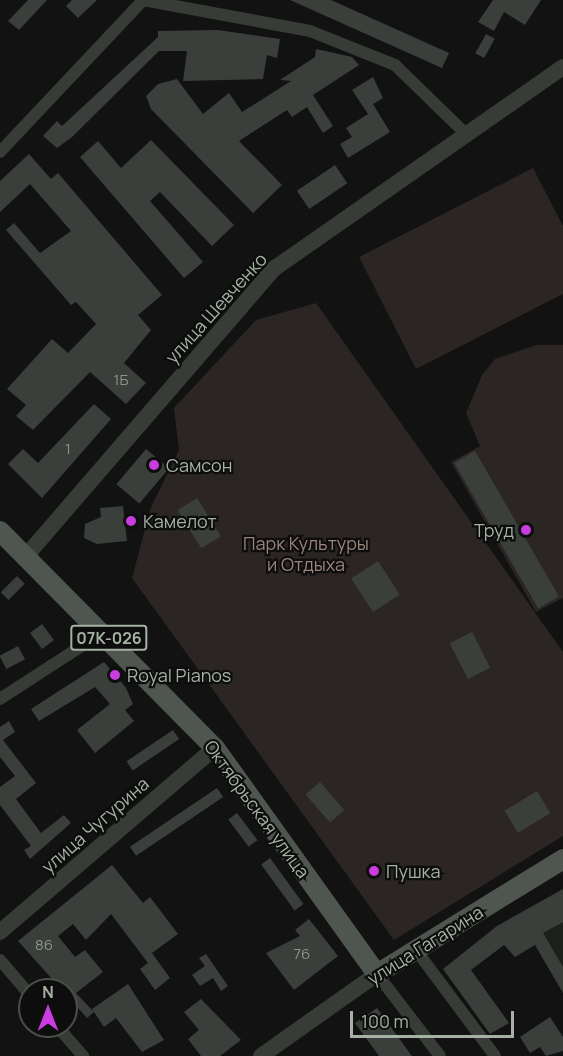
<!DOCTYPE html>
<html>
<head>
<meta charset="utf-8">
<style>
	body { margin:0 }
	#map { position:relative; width:563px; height:1056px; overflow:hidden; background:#111211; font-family:Manrope,sans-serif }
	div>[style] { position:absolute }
	.built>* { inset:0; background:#1d1f1d }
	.green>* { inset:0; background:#2b2624 }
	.building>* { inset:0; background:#3b3f3b; transform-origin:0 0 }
	.minor>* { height:12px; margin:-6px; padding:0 6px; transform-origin:6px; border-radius:6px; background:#373c37 }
	.tertiary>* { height:16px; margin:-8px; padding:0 8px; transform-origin:8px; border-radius:8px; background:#373c37 }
	.primary>* { height:20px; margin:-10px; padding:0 10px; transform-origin:10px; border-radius:10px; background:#4f554f }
	.dots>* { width:16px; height:16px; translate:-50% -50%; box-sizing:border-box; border:3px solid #0c0d0c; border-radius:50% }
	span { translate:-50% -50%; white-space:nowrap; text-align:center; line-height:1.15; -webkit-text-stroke:4.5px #0c0d0c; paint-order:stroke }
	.number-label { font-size:15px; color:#8a9589 }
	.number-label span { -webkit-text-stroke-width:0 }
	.shield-label span { padding:2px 4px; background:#0c0d0c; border:2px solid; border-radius:4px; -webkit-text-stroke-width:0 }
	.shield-label { font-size:16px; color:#a5b2a3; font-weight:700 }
	.street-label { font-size:18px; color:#a5b2a3 }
	.poi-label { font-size:18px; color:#a5b2a3 }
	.left { translate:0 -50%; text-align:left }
	.right { translate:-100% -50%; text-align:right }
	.park-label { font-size:18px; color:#9b847c }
	.north { position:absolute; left:18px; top:978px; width:60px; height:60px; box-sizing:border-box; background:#0c0d0c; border:2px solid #494f48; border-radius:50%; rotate:0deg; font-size:16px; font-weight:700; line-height:24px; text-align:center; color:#a5b2a3 }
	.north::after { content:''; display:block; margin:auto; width:21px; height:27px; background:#c93ce0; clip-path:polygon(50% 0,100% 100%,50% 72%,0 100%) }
	.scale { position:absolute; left:350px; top:1011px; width:164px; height:27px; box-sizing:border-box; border:3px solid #a5b2a3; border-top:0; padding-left:8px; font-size:18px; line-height:21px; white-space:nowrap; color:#a5b2a3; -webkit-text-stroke:4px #0c0d0c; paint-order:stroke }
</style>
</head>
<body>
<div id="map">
	<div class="built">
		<i style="clip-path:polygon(563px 920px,563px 970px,541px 933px)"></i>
	</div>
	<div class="green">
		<i style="clip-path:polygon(533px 168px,563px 226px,563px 294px,416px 369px,359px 257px)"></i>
		<i style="clip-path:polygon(316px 303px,563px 652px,563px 836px,394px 940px,132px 578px,151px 507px,179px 450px,174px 408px,256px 320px)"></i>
		<i style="clip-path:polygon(536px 345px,563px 345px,563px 598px,536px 612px,451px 462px,480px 446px,466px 413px,482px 375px,495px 359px)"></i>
	</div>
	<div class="building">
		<i style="clip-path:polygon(28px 0,47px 0,19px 30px,8px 21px)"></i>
		<i style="clip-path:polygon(72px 0,97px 0,78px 18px,66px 6px)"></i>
		<i style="clip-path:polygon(290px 0,331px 0,449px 53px,442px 68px)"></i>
		<i style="clip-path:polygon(493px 0,541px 0,525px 25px,504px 12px,494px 31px,478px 22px)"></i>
		<i style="clip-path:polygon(218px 30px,280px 39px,277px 58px,267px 55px,263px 79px,183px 81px,187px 51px,159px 51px,72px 137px,57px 148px,43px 136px,57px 121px,62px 126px,158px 37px,158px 31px)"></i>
		<i style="left:486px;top:34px;width:10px;height:22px;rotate:29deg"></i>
		<i style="clip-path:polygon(316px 49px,352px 57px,359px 65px,313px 95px,333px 126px,323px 133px,307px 107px,292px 117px,287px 110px,239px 141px,282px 185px,253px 213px,151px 109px,146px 96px,158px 84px,177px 79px,203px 114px,229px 93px,242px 112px,291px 81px,280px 80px,315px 57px)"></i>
		<i style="clip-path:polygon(373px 77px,383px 98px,373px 104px,390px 132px,348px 158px,340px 144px,352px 137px,346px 128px,368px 114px,352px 90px)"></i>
		<i style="clip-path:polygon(151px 140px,234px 225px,212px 246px,160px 192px,150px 201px,203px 262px,184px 278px,80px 157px,98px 141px,121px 168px)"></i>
		<i style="clip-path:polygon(29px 154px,51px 179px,58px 173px,162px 295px,138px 315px,151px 330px,124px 363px,146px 383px,126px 404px,90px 372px,33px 430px,16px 416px,26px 405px,7px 389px,52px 339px,68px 353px,96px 324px,76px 302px,71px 305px,6px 230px,14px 223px,40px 253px,71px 231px,30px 184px,0 212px,0 181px)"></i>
		<i style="left:335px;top:165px;width:22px;height:46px;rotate:56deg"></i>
		<i style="clip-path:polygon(94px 404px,111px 419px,42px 498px,8px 464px,23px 449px,38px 463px)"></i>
		<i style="left:146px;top:449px;width:30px;height:46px;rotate:40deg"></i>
		<i style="left:475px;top:451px;width:168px;height:24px;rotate:60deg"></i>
		<i style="left:197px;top:498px;width:45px;height:23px;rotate:58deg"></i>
		<i style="clip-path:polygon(123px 506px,127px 541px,97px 544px,84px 538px,85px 524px,101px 517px,100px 508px)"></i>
		<i style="left:378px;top:561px;width:40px;height:32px;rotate:57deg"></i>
		<i style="left:17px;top:576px;width:11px;height:23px;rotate:45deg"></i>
		<i style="left:42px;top:624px;width:20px;height:15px;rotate:53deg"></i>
		<i style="left:472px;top:632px;width:40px;height:25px;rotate:63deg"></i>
		<i style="left:18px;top:646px;width:15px;height:21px;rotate:62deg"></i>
		<i style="clip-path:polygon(104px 662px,126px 688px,133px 704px,125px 710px,134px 721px,95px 753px,77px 730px,110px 704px,95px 687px,39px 721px,31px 709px)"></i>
		<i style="clip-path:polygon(9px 721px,15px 732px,3px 740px,36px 783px,16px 799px,41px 833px,64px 815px,71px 823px,30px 859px,24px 850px,31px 846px,0 805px,0 787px,15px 776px,0 757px,0 727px)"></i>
		<i style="left:173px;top:730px;width:11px;height:56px;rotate:56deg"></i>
		<i style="left:320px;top:782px;width:37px;height:19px;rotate:49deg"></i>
		<i style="left:217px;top:788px;width:11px;height:105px;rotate:56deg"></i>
		<i style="left:537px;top:791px;width:26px;height:38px;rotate:59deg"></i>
		<i style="left:237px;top:813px;width:34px;height:11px;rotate:53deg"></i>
		<i style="left:270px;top:858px;width:57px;height:11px;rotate:54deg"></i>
		<i style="clip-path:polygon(112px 865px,143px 903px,150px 897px,178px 934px,152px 953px,170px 978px,155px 990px,140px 969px,148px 963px,111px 914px,86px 940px,73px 924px,58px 936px,75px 957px,85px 950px,103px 972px,76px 993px,94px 1012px,87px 1018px,18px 941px)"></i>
		<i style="clip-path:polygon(563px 889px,563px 922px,543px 933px,563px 967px,563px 993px,535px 945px,515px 957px,504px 945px,471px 970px,509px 1023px,490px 1034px,443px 969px,497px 926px)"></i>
		<i style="clip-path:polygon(309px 919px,338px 956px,294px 990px,266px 953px,300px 936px,295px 930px)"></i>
		<i style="clip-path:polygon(206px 954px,228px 986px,221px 991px,213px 978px,200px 986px,192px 975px,205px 966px,199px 958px)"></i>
		<i style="clip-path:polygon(128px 984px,164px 1040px,142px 1052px,116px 1018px,104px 1027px,92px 1009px)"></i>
		<i style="clip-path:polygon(201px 999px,241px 1040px,220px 1056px,201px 1056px,188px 1039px,199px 1030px,184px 1012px)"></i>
		<i style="clip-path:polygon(377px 1008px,412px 1056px,379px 1056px,355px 1023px)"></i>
		<i style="clip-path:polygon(550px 1017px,563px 1037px,563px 1051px,546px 1056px,540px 1047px,530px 1053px,520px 1037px)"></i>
	</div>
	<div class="minor">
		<i style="left:0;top:152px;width:209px;rotate:-46.7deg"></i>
		<i style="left:143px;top:0;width:170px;rotate:10.5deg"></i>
		<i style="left:310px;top:31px;width:92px;rotate:21.8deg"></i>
		<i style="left:395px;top:65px;width:99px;rotate:44.2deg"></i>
		<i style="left:0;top:699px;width:123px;rotate:-33deg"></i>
		<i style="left:416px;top:950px;width:132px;rotate:53.3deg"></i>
		<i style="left:0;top:960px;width:46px;rotate:49.4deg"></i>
		<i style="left:377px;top:974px;width:103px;rotate:52.5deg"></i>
		<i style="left:57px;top:1026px;width:40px;rotate:49deg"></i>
	</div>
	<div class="tertiary">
		<i style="left:26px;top:556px;width:381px;rotate:-49.2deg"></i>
		<i style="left:275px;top:268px;width:351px;rotate:-34.9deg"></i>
		<i style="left:0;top:932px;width:283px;rotate:-40.6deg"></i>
		<i style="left:261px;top:1056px;width:142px;rotate:-35.3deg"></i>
	</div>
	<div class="primary">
		<i style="left:0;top:531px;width:305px;rotate:45.3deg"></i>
		<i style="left:215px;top:748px;width:278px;rotate:54.4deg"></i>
		<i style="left:377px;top:974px;width:219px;rotate:-31.7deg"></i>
	</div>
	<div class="dots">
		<i style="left:154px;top:465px;background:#c93ce0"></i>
		<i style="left:131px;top:521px;background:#c93ce0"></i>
		<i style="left:526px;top:530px;background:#c93ce0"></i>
		<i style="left:115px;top:675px;background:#c93ce0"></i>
		<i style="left:374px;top:871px;background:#c93ce0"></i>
	</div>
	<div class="number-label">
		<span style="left:121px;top:380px">1Б</span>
		<span style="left:68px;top:449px">1</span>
		<span style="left:44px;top:945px">86</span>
		<span style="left:302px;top:954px">76</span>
	</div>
	<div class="shield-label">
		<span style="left:109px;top:638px">07К-026</span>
	</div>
	<div class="street-label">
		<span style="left:216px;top:308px;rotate:-48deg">улица Шевченко</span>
		<span style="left:257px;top:809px;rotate:54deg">Октябрьская улица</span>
		<span style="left:95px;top:825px;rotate:-41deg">улица Чугурина</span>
		<span style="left:425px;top:945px;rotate:-32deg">улица Гагарина</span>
	</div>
	<div class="poi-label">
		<span class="left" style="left:166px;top:465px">Самсон</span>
		<span class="left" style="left:143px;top:521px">Камелот</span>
		<span class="right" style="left:514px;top:530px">Труд</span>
		<span class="left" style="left:127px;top:675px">Royal Pianos</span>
		<span class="left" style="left:386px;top:871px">Пушка</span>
	</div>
	<div class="park-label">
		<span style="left:306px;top:554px">Парк Культуры<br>и Отдыха</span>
	</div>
	<div class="north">N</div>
	<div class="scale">100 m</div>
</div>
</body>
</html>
